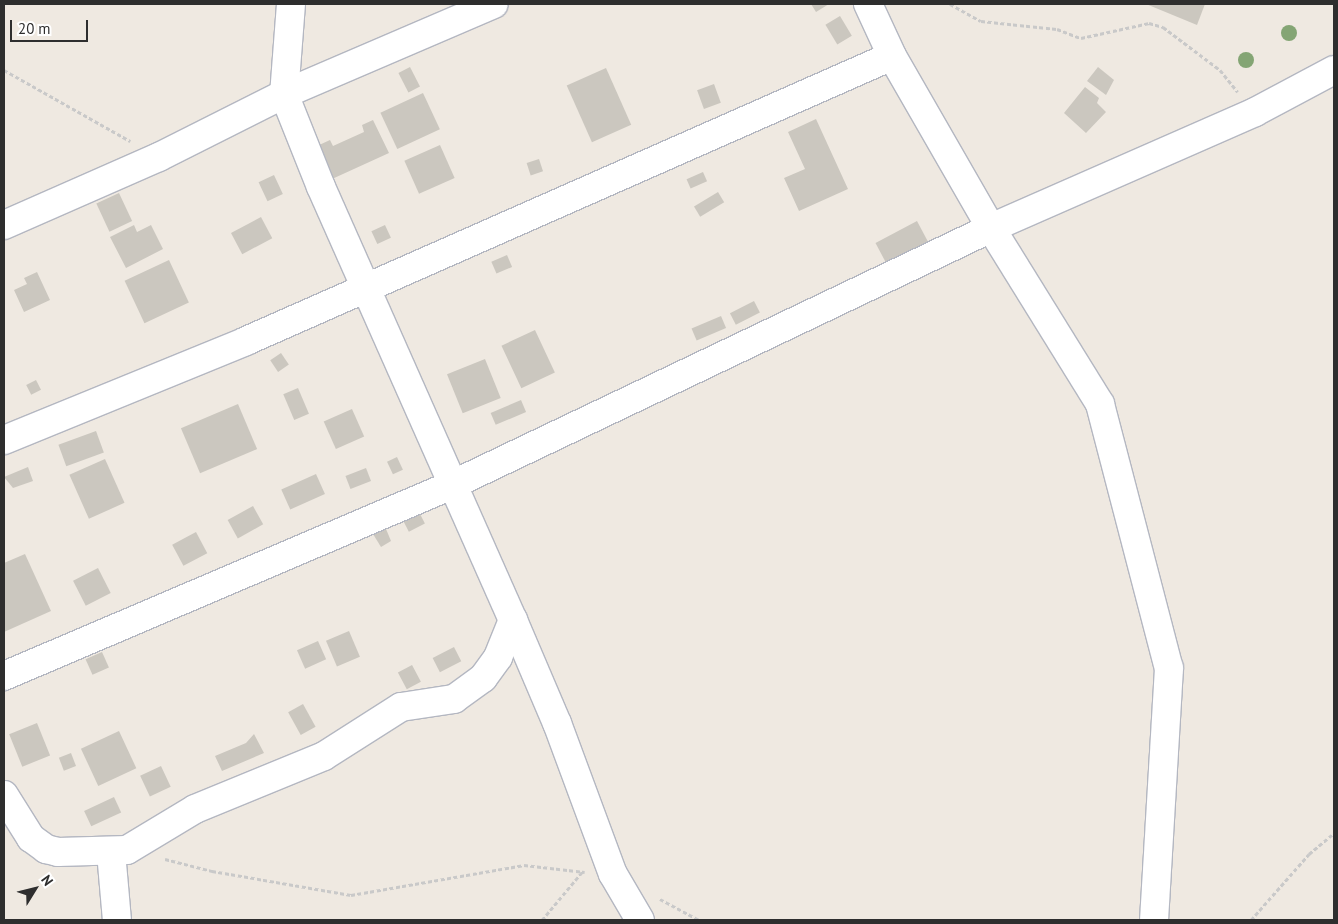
<!DOCTYPE html>
<html>
<head>
<meta charset="utf-8">
<style>
	body { margin:0 }
	#map { position:relative; width:1338px; height:924px; overflow:hidden; background:#efe9e1; font-family:"PT Sans",sans-serif }
	div>[style] { position:absolute }
	.building>* { inset:0; background:#cbc7bf; transform-origin:0 0 }
	.path>* { height:3px; margin-top:-1.5px; transform-origin:0; background:repeating-linear-gradient(90deg,#c9c9c9 0 4px,transparent 0 6.5px) }
	.roads { filter:drop-shadow(1px 0 #b4b7c1) drop-shadow(-1px 0 #b4b7c1) drop-shadow(0 1px #b4b7c1) drop-shadow(0 -1px #b4b7c1) }
	.street>* { height:28px; margin:-14px; padding:0 14px; transform-origin:14px; border-radius:14px; background:#fff }
	.trees>* { width:16px; height:16px; margin:-8px; border-radius:50%; background:#84a574 }
	span { translate:-50% -50%; white-space:nowrap; text-align:center; line-height:1.15; -webkit-text-stroke:4.5px #fff; paint-order:stroke }
	.frame { position:absolute; inset:0; border:5px solid #2e2e2e; pointer-events:none }
	.north { position:absolute; left:10px; top:864px; width:50px; height:50px; -webkit-text-stroke:4px #fff; paint-order:stroke; rotate:54deg; font-size:14px; font-weight:700; line-height:20px; text-align:center; color:#2e2e2e }
	.north::after { content:''; display:block; margin:auto; width:18px; height:22px; background:#2e2e2e; clip-path:polygon(50% 0,100% 100%,50% 72%,0 100%) }
	.scale { position:absolute; left:10px; top:20px; width:78px; height:22px; box-sizing:border-box; border:2px solid #2e2e2e; border-top:0; padding-left:6px; font-size:15px; line-height:18px; white-space:nowrap; color:#2e2e2e; -webkit-text-stroke:4px #fff; paint-order:stroke }
</style>
</head>
<body>
<div id="map">
	<div class="building">
		<i style="clip-path:polygon(811px 4px,829px 4px,816px 12px)"></i>
		<i style="clip-path:polygon(1146px 4px,1205px 4px,1197px 25px)"></i>
		<i style="left:840px;top:16px;width:23px;height:17px;rotate:59deg"></i>
		<i style="left:410px;top:67px;width:22px;height:13px;rotate:63deg"></i>
		<i style="clip-path:polygon(1098px 67px,1114px 80px,1106px 95px,1087px 81px)"></i>
		<i style="left:606px;top:68px;width:62px;height:43px;rotate:66deg"></i>
		<i style="left:714px;top:84px;width:20px;height:18px;rotate:70deg"></i>
		<i style="clip-path:polygon(1085px 87px,1099px 98px,1097px 103px,1106px 112px,1086px 133px,1064px 113px)"></i>
		<i style="left:423px;top:93px;width:40px;height:47px;rotate:65deg"></i>
		<i style="clip-path:polygon(816px 119px,848px 189px,799px 211px,784px 178px,805px 169px,788px 132px)"></i>
		<i style="clip-path:polygon(373px 120px,389px 153px,332px 179px,317px 146px,330px 140px,333px 146px,364px 132px,362px 125px)"></i>
		<i style="left:440px;top:145px;width:36px;height:39px;rotate:66deg"></i>
		<i style="left:539px;top:159px;width:13px;height:13px;rotate:72deg"></i>
		<i style="left:703px;top:172px;width:10px;height:18px;rotate:66deg"></i>
		<i style="left:274px;top:175px;width:21px;height:17px;rotate:65deg"></i>
		<i style="left:718px;top:192px;width:12px;height:28px;rotate:59deg"></i>
		<i style="left:119px;top:193px;width:31px;height:25px;rotate:65deg"></i>
		<i style="left:261px;top:217px;width:24px;height:34px;rotate:62deg"></i>
		<i style="left:917px;top:221px;width:24px;height:47px;rotate:62deg"></i>
		<i style="clip-path:polygon(134px 225px,137px 232px,151px 225px,163px 249px,126px 268px,110px 237px)"></i>
		<i style="left:385px;top:225px;width:14px;height:15px;rotate:65deg"></i>
		<i style="left:507px;top:255px;width:13px;height:17px;rotate:67deg"></i>
		<i style="left:169px;top:260px;width:47px;height:49px;rotate:65deg"></i>
		<i style="clip-path:polygon(37px 272px,50px 300px,24px 312px,14px 290px,27px 284px,24px 278px)"></i>
		<i style="left:754px;top:301px;width:13px;height:27px;rotate:63deg"></i>
		<i style="left:721px;top:316px;width:13px;height:32px;rotate:67deg"></i>
		<i style="left:535px;top:330px;width:47px;height:37px;rotate:65deg"></i>
		<i style="left:281px;top:353px;width:14px;height:13px;rotate:56deg"></i>
		<i style="left:485px;top:359px;width:42px;height:41px;rotate:68deg"></i>
		<i style="left:36px;top:380px;width:11px;height:11px;rotate:63deg"></i>
		<i style="left:298px;top:388px;width:28px;height:16px;rotate:67deg"></i>
		<i style="left:521px;top:400px;width:13px;height:33px;rotate:67deg"></i>
		<i style="left:238px;top:404px;width:49px;height:62px;rotate:67deg"></i>
		<i style="left:352px;top:409px;width:30px;height:31px;rotate:66deg"></i>
		<i style="left:96px;top:431px;width:23px;height:40px;rotate:70deg"></i>
		<i style="left:397px;top:457px;width:14px;height:11px;rotate:65deg"></i>
		<i style="left:105px;top:459px;width:48px;height:39px;rotate:66deg"></i>
		<i style="clip-path:polygon(28px 467px,33px 481px,13px 488px,4px 477px)"></i>
		<i style="left:366px;top:468px;width:14px;height:22px;rotate:69deg"></i>
		<i style="left:316px;top:474px;width:22px;height:38px;rotate:66deg"></i>
		<i style="left:253px;top:506px;width:21px;height:29px;rotate:61deg"></i>
		<i style="left:419px;top:512px;width:13px;height:18px;rotate:63deg"></i>
		<i style="clip-path:polygon(386px 529px,391px 541px,381px 547px,373px 534px)"></i>
		<i style="left:196px;top:532px;width:24px;height:27px;rotate:62deg"></i>
		<i style="clip-path:polygon(25px 554px,51px 611px,4px 632px,4px 563px)"></i>
		<i style="left:98px;top:568px;width:28px;height:28px;rotate:63deg"></i>
		<i style="left:349px;top:631px;width:28px;height:25px;rotate:67deg"></i>
		<i style="left:318px;top:641px;width:20px;height:23px;rotate:66deg"></i>
		<i style="left:454px;top:647px;width:16px;height:24px;rotate:63deg"></i>
		<i style="left:102px;top:652px;width:17px;height:18px;rotate:66deg"></i>
		<i style="left:412px;top:665px;width:19px;height:16px;rotate:62deg"></i>
		<i style="left:303px;top:704px;width:26px;height:17px;rotate:61deg"></i>
		<i style="left:37px;top:723px;width:35px;height:30px;rotate:68deg"></i>
		<i style="left:119px;top:731px;width:41px;height:42px;rotate:65deg"></i>
		<i style="clip-path:polygon(254px 734px,264px 753px,222px 771px,215px 756px,246px 743px)"></i>
		<i style="left:71px;top:753px;width:14px;height:13px;rotate:69deg"></i>
		<i style="left:161px;top:766px;width:23px;height:23px;rotate:65deg"></i>
		<i style="left:114px;top:797px;width:17px;height:33px;rotate:65deg"></i>
	</div>
	<div class="path">
		<i style="left:950px;top:4px;width:35px;rotate:29deg"></i>
		<i style="left:981px;top:21px;width:76px;rotate:6deg"></i>
		<i style="left:1057px;top:29px;width:26px;rotate:21deg"></i>
		<i style="left:1081px;top:38px;width:70px;rotate:-12.4deg"></i>
		<i style="left:1149px;top:23px;width:15px;rotate:16deg"></i>
		<i style="left:1163px;top:27px;width:71px;rotate:37deg"></i>
		<i style="left:1220px;top:70px;width:28px;rotate:51deg"></i>
		<i style="left:4px;top:70px;width:145px;rotate:29.4deg"></i>
		<i style="left:165px;top:859px;width:49px;rotate:14.3deg"></i>
		<i style="left:212px;top:871px;width:141px;rotate:9.8deg"></i>
		<i style="left:351px;top:895px;width:176px;rotate:-9.8deg"></i>
		<i style="left:524px;top:865px;width:61px;rotate:6.5deg"></i>
		<i style="left:660px;top:899px;width:44px;rotate:28.3deg"></i>
		<i style="left:542px;top:920px;width:64px;rotate:-50.1deg"></i>
		<i style="left:1251px;top:920px;width:88px;rotate:-48.7deg"></i>
		<i style="left:1309px;top:854px;width:33px;rotate:-40deg"></i>
	</div>
	<div class="roads">
		<div class="street">
			<i style="left:291px;top:4px;width:90px;rotate:94.4deg"></i>
			<i style="left:284px;top:94px;width:100px;rotate:68.3deg"></i>
			<i style="left:321px;top:187px;width:474px;rotate:66.1deg"></i>
			<i style="left:513px;top:620px;width:112px;rotate:66.9deg"></i>
			<i style="left:557px;top:723px;width:161px;rotate:69.7deg"></i>
			<i style="left:613px;top:874px;width:53px;rotate:59.6deg"></i>
			<i style="left:868px;top:4px;width:57px;rotate:65.2deg"></i>
			<i style="left:892px;top:56px;width:198px;rotate:60.1deg"></i>
			<i style="left:991px;top:228px;width:207px;rotate:58.2deg"></i>
			<i style="left:1100px;top:404px;width:273px;rotate:75.4deg"></i>
			<i style="left:1169px;top:668px;width:252px;rotate:93.4deg"></i>
			<i style="left:4px;top:225px;width:169px;rotate:-23.7deg"></i>
			<i style="left:159px;top:157px;width:140px;rotate:-26.7deg"></i>
			<i style="left:284px;top:94px;width:228px;rotate:-23.2deg"></i>
			<i style="left:4px;top:440px;width:261px;rotate:-22.2deg"></i>
			<i style="left:246px;top:341px;width:706px;rotate:-23.81deg"></i>
			<i style="left:4px;top:676px;width:491px;rotate:-23.1deg"></i>
			<i style="left:456px;top:483px;width:593px;rotate:-25.48deg"></i>
			<i style="left:991px;top:228px;width:288px;rotate:-23.7deg"></i>
			<i style="left:1255px;top:112px;width:89px;rotate:-28deg"></i>
			<i style="left:4px;top:795px;width:51px;rotate:57.9deg"></i>
			<i style="left:31px;top:838px;width:19px;rotate:36deg"></i>
			<i style="left:46px;top:849px;width:12px;rotate:14deg"></i>
			<i style="left:58px;top:852px;width:69px;rotate:-1.7deg"></i>
			<i style="left:127px;top:850px;width:79px;rotate:-31.1deg"></i>
			<i style="left:195px;top:809px;width:139px;rotate:-22.3deg"></i>
			<i style="left:324px;top:756px;width:91px;rotate:-32.5deg"></i>
			<i style="left:401px;top:707px;width:54px;rotate:-8.6deg"></i>
			<i style="left:454px;top:699px;width:36px;rotate:-36deg"></i>
			<i style="left:483px;top:678px;width:26px;rotate:-54deg"></i>
			<i style="left:498px;top:657px;width:40px;rotate:-68deg"></i>
			<i style="left:111px;top:852px;width:68px;rotate:85deg"></i>
		</div>
	</div>
	<div class="trees">
		<i style="left:1289px;top:33px"></i>
		<i style="left:1246px;top:60px"></i>
	</div>
	<div class="frame"></div>
	<div class="north">N</div>
	<div class="scale">20 m</div>
</div>
</body>
</html>
